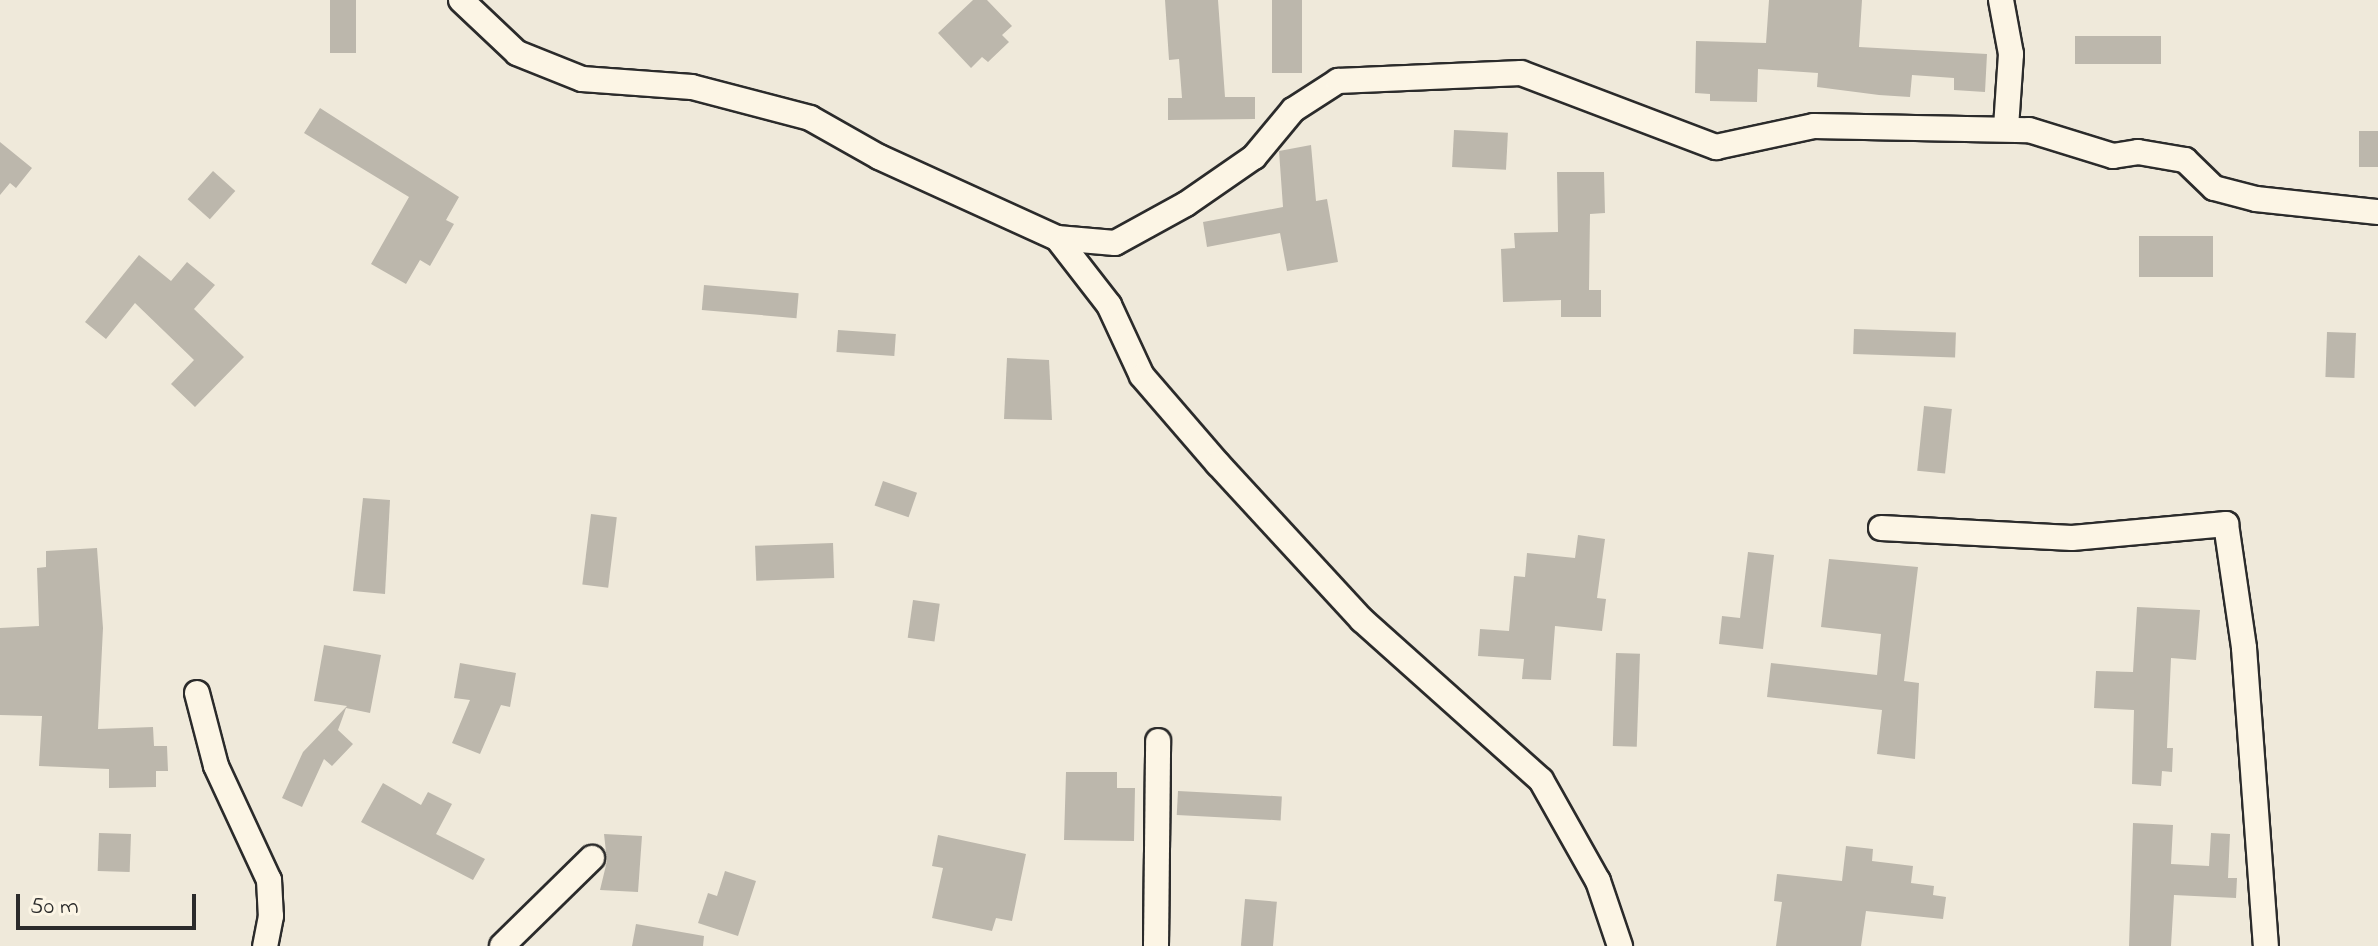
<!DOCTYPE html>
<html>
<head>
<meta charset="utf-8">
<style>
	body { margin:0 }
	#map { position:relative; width:2378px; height:946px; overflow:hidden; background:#efe9da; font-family:"Indie Flower",sans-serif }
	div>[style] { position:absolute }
	.building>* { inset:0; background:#bcb7ac; transform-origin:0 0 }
	.roads { filter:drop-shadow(2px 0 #2b2b2b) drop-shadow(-2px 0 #2b2b2b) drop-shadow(0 2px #2b2b2b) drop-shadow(0 -2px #2b2b2b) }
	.minor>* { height:24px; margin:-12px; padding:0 12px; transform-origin:12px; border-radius:12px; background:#fcf5e5 }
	span { translate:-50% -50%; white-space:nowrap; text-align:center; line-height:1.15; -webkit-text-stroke:7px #fcf5e5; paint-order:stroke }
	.scale { position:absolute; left:16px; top:894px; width:180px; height:36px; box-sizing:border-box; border:4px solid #2b2b2b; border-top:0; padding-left:10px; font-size:24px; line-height:28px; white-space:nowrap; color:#2b2b2b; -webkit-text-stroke:6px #fcf5e5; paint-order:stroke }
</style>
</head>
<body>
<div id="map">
	<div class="building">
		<i style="left:330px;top:0;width:26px;height:53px"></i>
		<i style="clip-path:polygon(973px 0,987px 0,1012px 26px,1002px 35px,1009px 42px,988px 62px,982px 57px,971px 68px,938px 33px)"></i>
		<i style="clip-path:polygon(1165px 0,1218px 0,1225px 97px,1255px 97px,1255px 119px,1168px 120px,1168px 98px,1182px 98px,1179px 59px,1169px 60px)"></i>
		<i style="left:1272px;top:0;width:30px;height:73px"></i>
		<i style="clip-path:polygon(1769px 0,1862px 0,1859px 47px,1987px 54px,1985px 92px,1954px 90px,1954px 78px,1912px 75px,1910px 97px,1879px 95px,1817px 87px,1818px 73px,1758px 69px,1757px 102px,1710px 101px,1710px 94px,1695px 93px,1696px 41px,1766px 43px)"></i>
		<i style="left:2161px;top:36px;width:28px;height:86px;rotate:90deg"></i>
		<i style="clip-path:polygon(320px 108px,459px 197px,446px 220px,454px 224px,430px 266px,420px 260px,406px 284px,371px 264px,409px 197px,304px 133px)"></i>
		<i style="left:1454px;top:130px;width:54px;height:37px;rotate:3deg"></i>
		<i style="left:2359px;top:131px;width:19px;height:36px"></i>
		<i style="clip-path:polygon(0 142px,32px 168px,16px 188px,10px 183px,0 195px)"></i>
		<i style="clip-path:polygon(1311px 145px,1316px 201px,1327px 199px,1338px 262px,1287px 271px,1280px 233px,1207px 247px,1203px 222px,1283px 207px,1279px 151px)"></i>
		<i style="left:213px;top:171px;width:30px;height:38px;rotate:42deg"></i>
		<i style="clip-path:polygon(1557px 172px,1604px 172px,1605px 213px,1590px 214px,1589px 290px,1601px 290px,1601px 317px,1561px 317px,1561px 300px,1503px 302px,1501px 249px,1515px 248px,1514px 233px,1558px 232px)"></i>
		<i style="left:2213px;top:236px;width:41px;height:74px;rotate:90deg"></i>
		<i style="clip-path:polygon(139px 255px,171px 281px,187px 262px,215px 285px,194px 309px,244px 357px,195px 407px,171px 384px,194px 360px,135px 303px,106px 339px,85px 322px)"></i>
		<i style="left:704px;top:285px;width:95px;height:25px;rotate:5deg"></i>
		<i style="left:1854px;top:329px;width:102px;height:25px;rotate:2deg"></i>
		<i style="left:838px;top:330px;width:58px;height:22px;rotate:4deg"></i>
		<i style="left:2327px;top:332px;width:29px;height:45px;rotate:2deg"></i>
		<i style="clip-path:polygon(1007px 358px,1049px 360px,1052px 420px,1004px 419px)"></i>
		<i style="left:1924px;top:406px;width:28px;height:65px;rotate:6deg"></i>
		<i style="left:883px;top:481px;width:36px;height:26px;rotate:19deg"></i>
		<i style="clip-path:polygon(363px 498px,390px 500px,385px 594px,353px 591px)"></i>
		<i style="left:591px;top:514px;width:26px;height:71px;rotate:7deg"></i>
		<i style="clip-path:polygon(1578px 535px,1605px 539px,1597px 598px,1606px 599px,1602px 631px,1555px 626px,1551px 680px,1522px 679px,1524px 659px,1478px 656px,1480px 629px,1509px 631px,1514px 576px,1525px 577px,1527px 553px,1575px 558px)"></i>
		<i style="left:833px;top:543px;width:35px;height:78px;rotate:88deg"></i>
		<i style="clip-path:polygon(97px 548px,103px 628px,98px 729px,153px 727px,154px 746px,167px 746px,168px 771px,156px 771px,156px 787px,109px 788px,109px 769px,39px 766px,42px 716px,0 715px,0 628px,39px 626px,37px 568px,46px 567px,46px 551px)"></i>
		<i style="clip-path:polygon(1748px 552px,1774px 555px,1763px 649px,1719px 644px,1722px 616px,1740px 618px)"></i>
		<i style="clip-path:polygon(1829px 559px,1918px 567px,1904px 681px,1919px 683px,1915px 759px,1877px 754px,1882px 710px,1767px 697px,1771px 663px,1877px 675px,1881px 634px,1821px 627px)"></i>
		<i style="left:913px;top:600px;width:27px;height:38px;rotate:8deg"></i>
		<i style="clip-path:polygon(2137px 607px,2200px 610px,2196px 660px,2171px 658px,2167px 748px,2173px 748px,2172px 772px,2162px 771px,2161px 786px,2132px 784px,2134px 710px,2094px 708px,2096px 671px,2133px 672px)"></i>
		<i style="clip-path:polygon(324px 645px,381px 655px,370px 713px,346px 708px,338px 730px,353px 744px,332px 766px,324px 759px,302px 807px,282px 798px,303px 752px,347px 706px,314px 701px)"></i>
		<i style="left:1616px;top:653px;width:24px;height:93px;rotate:2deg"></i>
		<i style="clip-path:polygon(460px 663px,516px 673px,510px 707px,501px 705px,480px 754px,452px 743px,470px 700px,454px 698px)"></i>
		<i style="clip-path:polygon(1066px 772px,1117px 772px,1117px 788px,1135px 788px,1134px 841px,1064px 840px)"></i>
		<i style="clip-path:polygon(383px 783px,421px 805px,428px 792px,452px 804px,436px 834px,485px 859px,473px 880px,361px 822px)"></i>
		<i style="left:1178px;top:791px;width:104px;height:24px;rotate:3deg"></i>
		<i style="clip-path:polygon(2133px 823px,2173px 825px,2171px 864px,2209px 866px,2211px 833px,2230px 834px,2228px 878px,2237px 878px,2236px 898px,2174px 895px,2171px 946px,2129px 946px)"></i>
		<i style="left:99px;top:833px;width:32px;height:38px;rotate:2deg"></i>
		<i style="clip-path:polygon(604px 834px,642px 836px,638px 892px,600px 890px,607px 861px)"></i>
		<i style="clip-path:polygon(938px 835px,1026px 854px,1012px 921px,996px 918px,992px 931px,932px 918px,943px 868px,932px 866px)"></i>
		<i style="clip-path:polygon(1846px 846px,1873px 849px,1872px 861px,1913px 866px,1911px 883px,1934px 886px,1933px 895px,1946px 897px,1943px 919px,1866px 911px,1861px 946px,1776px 946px,1782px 902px,1774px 901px,1777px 874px,1842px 881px)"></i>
		<i style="clip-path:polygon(725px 871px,756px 881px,738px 936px,698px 923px,708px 893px,717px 896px)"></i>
		<i style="left:1245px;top:899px;width:32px;height:47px;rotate:5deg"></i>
		<i style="clip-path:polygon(636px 924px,704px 936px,703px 946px,632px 946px)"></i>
	</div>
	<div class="roads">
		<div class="minor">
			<i style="left:461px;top:0;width:77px;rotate:43.4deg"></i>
			<i style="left:517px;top:53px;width:70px;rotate:21.8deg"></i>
			<i style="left:582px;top:79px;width:110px;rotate:4.2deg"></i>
			<i style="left:692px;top:87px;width:122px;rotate:14.7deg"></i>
			<i style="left:810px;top:118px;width:79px;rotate:29.5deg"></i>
			<i style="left:879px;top:157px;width:196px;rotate:24.5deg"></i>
			<i style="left:1057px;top:238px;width:58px;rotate:4.9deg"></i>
			<i style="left:1115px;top:243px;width:81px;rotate:-28.8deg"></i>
			<i style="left:1186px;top:204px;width:83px;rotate:-34.7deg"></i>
			<i style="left:1254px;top:157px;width:61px;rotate:-50.3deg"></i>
			<i style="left:1293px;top:110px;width:54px;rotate:-32.8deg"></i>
			<i style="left:1338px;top:81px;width:183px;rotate:-2.5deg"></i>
			<i style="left:1521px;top:73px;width:209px;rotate:20.8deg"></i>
			<i style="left:1716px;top:147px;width:100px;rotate:-12.1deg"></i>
			<i style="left:1814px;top:126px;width:215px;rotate:1.1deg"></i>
			<i style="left:2029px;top:130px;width:88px;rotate:17.2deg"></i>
			<i style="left:2113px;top:156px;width:25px;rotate:-9deg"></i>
			<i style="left:2138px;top:152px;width:48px;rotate:9.7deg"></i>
			<i style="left:2185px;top:160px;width:40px;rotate:44deg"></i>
			<i style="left:2214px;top:188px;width:43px;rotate:14.7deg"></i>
			<i style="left:2256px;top:199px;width:123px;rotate:6.1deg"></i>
			<i style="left:2001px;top:0;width:55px;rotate:79.5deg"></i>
			<i style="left:2011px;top:54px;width:74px;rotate:93.9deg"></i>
			<i style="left:1057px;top:238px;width:85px;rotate:52.2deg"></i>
			<i style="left:1109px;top:305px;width:78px;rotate:65.1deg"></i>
			<i style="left:1142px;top:376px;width:116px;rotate:49.2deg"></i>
			<i style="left:1218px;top:464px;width:212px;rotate:47.3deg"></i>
			<i style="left:1362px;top:620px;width:240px;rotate:41.8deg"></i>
			<i style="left:1541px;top:780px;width:116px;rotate:60.6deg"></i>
			<i style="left:1598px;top:881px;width:69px;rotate:71.3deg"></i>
			<i style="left:1881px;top:528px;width:191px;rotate:3deg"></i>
			<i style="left:2072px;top:538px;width:155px;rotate:-5.2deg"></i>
			<i style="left:2226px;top:524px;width:125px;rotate:81.7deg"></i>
			<i style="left:2244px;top:648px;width:299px;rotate:85.8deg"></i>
			<i style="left:197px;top:693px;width:75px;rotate:75.4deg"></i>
			<i style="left:216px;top:766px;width:126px;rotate:65.1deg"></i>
			<i style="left:269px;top:880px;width:36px;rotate:87deg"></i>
			<i style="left:271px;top:916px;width:31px;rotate:101deg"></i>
			<i style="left:502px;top:946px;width:126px;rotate:-44.4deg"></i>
			<i style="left:1156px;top:946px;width:205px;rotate:-89.4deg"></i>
		</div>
	</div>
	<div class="scale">50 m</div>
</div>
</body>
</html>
